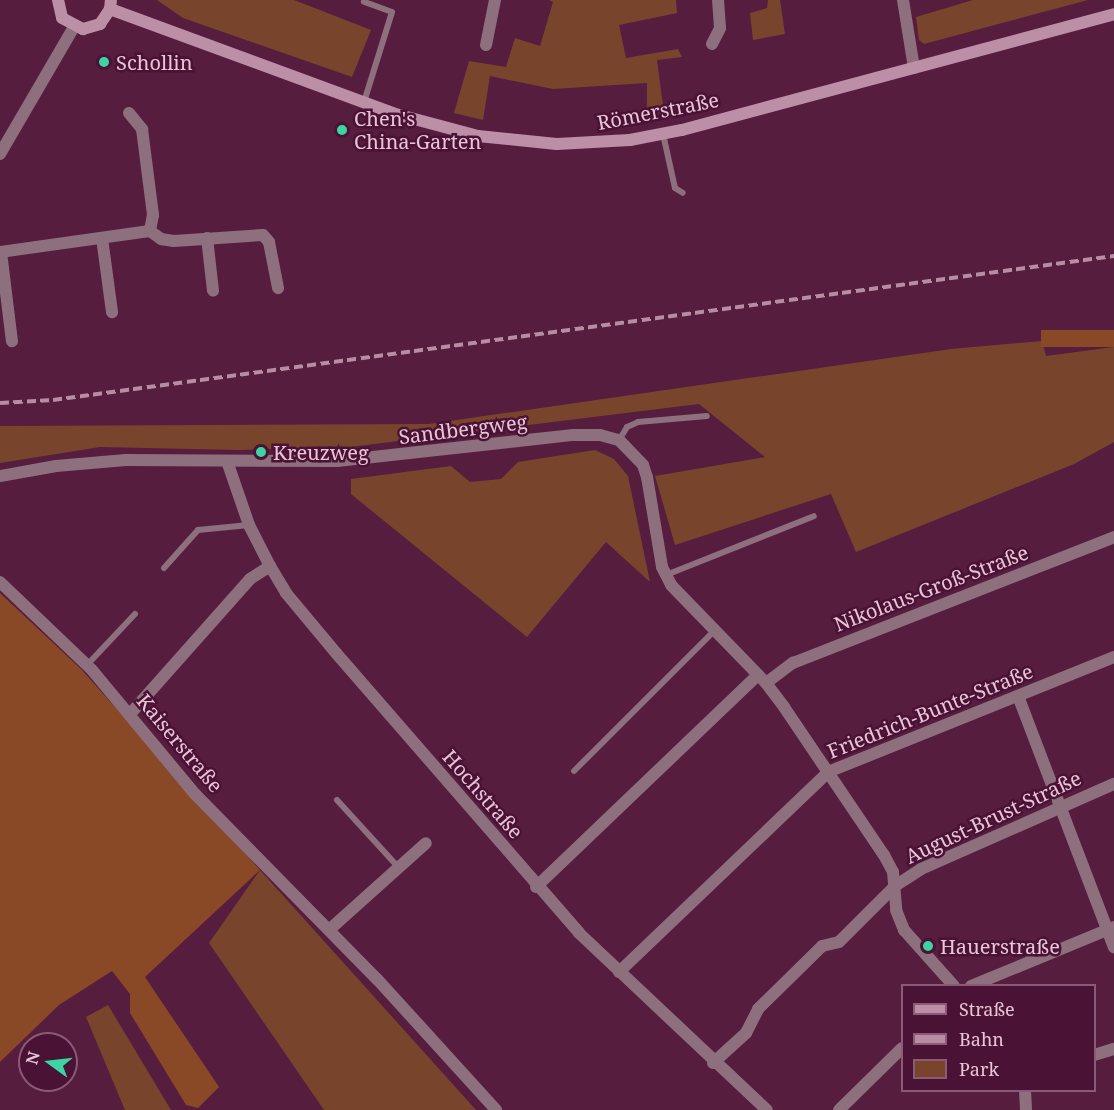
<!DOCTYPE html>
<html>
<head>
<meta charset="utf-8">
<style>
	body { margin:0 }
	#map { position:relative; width:1114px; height:1110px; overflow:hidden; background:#561d3f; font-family:"Noto Serif",serif }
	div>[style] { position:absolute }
	.green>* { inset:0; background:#78452c }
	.forest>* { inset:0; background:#894826; transform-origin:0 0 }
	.lane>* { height:6px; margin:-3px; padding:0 3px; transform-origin:3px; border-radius:3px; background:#8d6f7e }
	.street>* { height:12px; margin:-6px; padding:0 6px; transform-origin:6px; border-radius:6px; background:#8d6f7e }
	.secondary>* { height:12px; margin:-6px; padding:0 6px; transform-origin:6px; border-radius:6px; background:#bd8fa7 }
	.rail>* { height:4px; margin-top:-2px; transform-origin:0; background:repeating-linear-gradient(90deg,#b88da4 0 9px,transparent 0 13.5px) }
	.dots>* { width:16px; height:16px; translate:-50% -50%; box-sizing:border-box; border:3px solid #4a1235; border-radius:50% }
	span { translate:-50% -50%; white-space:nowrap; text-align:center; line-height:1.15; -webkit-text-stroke:5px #4a1235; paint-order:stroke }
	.poi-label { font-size:20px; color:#e9c5d7 }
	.left { translate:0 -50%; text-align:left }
	.street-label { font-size:20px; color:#e9c5d7 }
	.legend { position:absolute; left:901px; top:984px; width:195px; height:108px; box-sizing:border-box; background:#4a1235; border:2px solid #8a5a76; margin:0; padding:8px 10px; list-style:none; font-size:18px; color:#e9c5d7 }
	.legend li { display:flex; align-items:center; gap:12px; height:30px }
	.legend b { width:30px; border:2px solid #8a5a76 }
	.north { position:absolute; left:18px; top:1032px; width:60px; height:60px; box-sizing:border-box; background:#4a1235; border:2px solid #8a5a76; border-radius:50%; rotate:285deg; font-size:16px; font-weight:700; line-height:24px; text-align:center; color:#e9c5d7 }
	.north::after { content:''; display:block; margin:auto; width:21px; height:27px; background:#3dd4a3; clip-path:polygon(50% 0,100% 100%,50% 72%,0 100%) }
</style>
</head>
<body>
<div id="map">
	<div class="green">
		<i style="clip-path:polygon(157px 0,294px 0,371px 30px,352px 77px,183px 18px)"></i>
		<i style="clip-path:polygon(549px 0,676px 0,677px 13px,619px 25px,626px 58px,678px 49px,682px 57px,657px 60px,664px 113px,647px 115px,647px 83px,553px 89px,490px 76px,483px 120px,454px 113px,469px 61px,506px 67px,515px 38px,540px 46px,553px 2px)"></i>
		<i style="clip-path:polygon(768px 0,780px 0,785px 34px,753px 40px,750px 13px,767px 8px)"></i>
		<i style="clip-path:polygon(973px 0,1088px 0,924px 44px,919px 40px,916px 17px)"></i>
		<i style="clip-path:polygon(1042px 341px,1046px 356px,1114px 347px,1114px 442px,1074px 464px,856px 552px,831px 494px,675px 545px,655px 476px,765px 457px,699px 404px,350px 447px,240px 450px,100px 447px,0 463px,0 426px,429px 424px,951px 349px)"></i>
		<i style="clip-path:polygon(595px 450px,614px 459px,628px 476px,650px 582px,606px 542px,527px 637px,351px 494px,351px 479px,451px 466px,470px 482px,501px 479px,518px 462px)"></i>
		<i style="clip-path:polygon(260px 870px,476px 1110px,324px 1110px,209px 943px)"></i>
		<i style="clip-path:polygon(108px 1005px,171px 1110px,125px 1110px,86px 1017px)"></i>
	</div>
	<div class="forest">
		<i style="left:1114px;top:330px;width:17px;height:73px;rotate:90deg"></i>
		<i style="clip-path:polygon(0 593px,82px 670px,260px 870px,145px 977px,219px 1087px,198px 1108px,186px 1105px,130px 1013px,130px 994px,112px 971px,59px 1005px,0 1062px)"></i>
	</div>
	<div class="lane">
		<i style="left:364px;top:102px;width:94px;rotate:-72.7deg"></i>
		<i style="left:392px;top:12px;width:30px;rotate:-160deg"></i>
		<i style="left:663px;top:134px;width:55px;rotate:77.5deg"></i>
		<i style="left:675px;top:188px;width:9px;rotate:32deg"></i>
		<i style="left:619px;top:440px;width:15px;rotate:-58deg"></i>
		<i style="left:627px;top:427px;width:12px;rotate:-24deg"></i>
		<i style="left:638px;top:422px;width:69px;rotate:-5deg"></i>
		<i style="left:164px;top:568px;width:51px;rotate:-48.2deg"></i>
		<i style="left:198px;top:530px;width:51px;rotate:-5.6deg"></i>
		<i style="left:666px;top:575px;width:159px;rotate:-21.7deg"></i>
		<i style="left:87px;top:665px;width:70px;rotate:-46.7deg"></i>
		<i style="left:574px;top:771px;width:199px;rotate:-45deg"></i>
		<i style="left:337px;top:800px;width:92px;rotate:47.6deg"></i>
	</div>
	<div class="street">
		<i style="left:903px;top:0;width:69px;rotate:80.8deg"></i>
		<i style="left:712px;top:44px;width:18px;rotate:-63deg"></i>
		<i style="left:720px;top:28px;width:28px;rotate:-94deg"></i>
		<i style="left:486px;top:45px;width:46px;rotate:-78.7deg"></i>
		<i style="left:129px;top:113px;width:21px;rotate:51deg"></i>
		<i style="left:142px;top:129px;width:87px;rotate:82.7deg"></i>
		<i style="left:153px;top:215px;width:16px;rotate:101deg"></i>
		<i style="left:0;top:154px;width:147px;rotate:-59.8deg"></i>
		<i style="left:102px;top:238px;width:75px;rotate:82.3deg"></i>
		<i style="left:207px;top:238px;width:53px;rotate:83.5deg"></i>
		<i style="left:0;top:252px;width:151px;rotate:-8deg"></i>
		<i style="left:150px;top:231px;width:14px;rotate:36deg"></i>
		<i style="left:161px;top:239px;width:13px;rotate:9deg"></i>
		<i style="left:174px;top:241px;width:89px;rotate:-3.9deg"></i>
		<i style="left:263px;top:235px;width:9px;rotate:49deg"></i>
		<i style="left:269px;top:242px;width:47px;rotate:78.9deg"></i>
		<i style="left:1px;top:252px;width:90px;rotate:83deg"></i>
		<i style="left:227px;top:461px;width:68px;rotate:71deg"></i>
		<i style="left:249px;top:525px;width:46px;rotate:62.9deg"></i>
		<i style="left:270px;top:566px;width:31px;rotate:59deg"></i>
		<i style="left:286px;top:593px;width:78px;rotate:50.2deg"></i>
		<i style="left:336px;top:653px;width:371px;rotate:49deg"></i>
		<i style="left:579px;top:933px;width:258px;rotate:43.3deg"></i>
		<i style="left:0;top:476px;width:57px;rotate:-10.1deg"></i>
		<i style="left:56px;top:466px;width:70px;rotate:-4.9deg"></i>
		<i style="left:126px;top:460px;width:211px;rotate:0.3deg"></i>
		<i style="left:337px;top:461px;width:238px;rotate:-6.3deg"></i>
		<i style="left:574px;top:435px;width:26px"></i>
		<i style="left:600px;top:435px;width:20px;rotate:15deg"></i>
		<i style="left:619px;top:440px;width:35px;rotate:46deg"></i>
		<i style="left:643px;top:465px;width:13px;rotate:72deg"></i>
		<i style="left:647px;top:477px;width:91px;rotate:80.5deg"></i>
		<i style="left:662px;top:567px;width:20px;rotate:63deg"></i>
		<i style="left:671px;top:585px;width:136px;rotate:45.9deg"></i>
		<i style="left:766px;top:683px;width:30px;rotate:53deg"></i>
		<i style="left:784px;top:707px;width:179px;rotate:56deg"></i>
		<i style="left:884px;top:855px;width:19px;rotate:62deg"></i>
		<i style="left:893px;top:872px;width:38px;rotate:85deg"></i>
		<i style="left:896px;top:910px;width:22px;rotate:68deg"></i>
		<i style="left:904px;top:930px;width:75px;rotate:48.2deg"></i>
		<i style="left:0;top:582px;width:127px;rotate:43.7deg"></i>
		<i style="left:92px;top:670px;width:161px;rotate:50.3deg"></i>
		<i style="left:195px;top:794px;width:260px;rotate:45.5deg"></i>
		<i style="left:377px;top:979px;width:177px;rotate:47.7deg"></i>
		<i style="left:766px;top:683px;width:34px;rotate:-37deg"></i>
		<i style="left:793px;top:663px;width:345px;rotate:-21.4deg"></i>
		<i style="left:1018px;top:696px;width:269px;rotate:69.1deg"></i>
		<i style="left:131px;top:713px;width:179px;rotate:-48.4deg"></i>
		<i style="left:250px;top:579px;width:24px;rotate:-33deg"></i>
		<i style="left:536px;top:887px;width:307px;rotate:-43.7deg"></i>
		<i style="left:329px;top:930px;width:130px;rotate:-41.9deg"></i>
		<i style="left:619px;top:972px;width:289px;rotate:-43.7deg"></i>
		<i style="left:828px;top:772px;width:308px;rotate:-21.9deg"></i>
		<i style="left:971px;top:986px;width:155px;rotate:-22.4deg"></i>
		<i style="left:1094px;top:1055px;width:21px;rotate:-17deg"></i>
		<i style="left:713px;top:1063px;width:45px;rotate:-42.3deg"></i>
		<i style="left:746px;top:1033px;width:27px;rotate:-63deg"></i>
		<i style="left:758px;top:1009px;width:90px;rotate:-44.5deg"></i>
		<i style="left:822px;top:946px;width:17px;rotate:-13deg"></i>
		<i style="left:839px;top:942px;width:79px;rotate:-45deg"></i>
		<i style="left:895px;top:886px;width:31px;rotate:-33deg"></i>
		<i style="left:921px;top:869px;width:211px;rotate:-23.8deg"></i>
		<i style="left:1025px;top:1090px;width:20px;rotate:87deg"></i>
		<i style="left:839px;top:1110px;width:88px;rotate:-44.5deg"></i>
	</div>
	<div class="secondary">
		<i style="left:58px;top:0;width:18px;rotate:77deg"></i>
		<i style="left:62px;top:18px;width:24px;rotate:28deg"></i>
		<i style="left:83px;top:29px;width:18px;rotate:-16deg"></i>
		<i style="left:100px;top:24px;width:18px;rotate:-56deg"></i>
		<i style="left:110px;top:9px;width:9px;rotate:-84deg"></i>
		<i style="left:110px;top:9px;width:301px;rotate:20.2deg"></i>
		<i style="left:392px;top:113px;width:89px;rotate:15deg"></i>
		<i style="left:478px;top:136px;width:79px;rotate:5.8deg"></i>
		<i style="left:557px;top:144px;width:73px;rotate:-3.1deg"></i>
		<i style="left:630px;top:140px;width:53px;rotate:-10.9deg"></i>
		<i style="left:682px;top:130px;width:447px;rotate:-15deg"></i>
	</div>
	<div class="rail">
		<i style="left:0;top:403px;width:53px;rotate:-3.2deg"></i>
		<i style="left:53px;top:400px;width:1071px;rotate:-7.73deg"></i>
	</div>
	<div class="dots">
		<i style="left:104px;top:62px;background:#3dd4a3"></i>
		<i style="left:342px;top:130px;background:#3dd4a3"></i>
		<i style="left:261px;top:452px;background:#3dd4a3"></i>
		<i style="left:928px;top:946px;background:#3dd4a3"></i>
	</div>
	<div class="poi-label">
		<span class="left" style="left:116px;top:62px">Schollin</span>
		<span class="left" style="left:354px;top:130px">Chen's<br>China-Garten</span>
		<span class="left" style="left:273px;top:452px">Kreuzweg</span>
		<span class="left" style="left:940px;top:946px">Hauerstraße</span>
	</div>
	<div class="street-label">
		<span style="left:658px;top:111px;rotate:-11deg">Römerstraße</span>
		<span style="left:463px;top:429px;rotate:-7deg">Sandbergweg</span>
		<span style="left:931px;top:588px;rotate:-21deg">Nikolaus-Groß-Straße</span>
		<span style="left:930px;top:711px;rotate:-22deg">Friedrich-Bunte-Straße</span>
		<span style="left:180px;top:743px;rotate:50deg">Kaiserstraße</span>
		<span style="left:483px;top:794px;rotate:49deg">Hochstraße</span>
		<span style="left:993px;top:817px;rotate:-25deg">August-Brust-Straße</span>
	</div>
	<ul class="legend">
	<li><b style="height:8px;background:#bd8fa7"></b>Straße</li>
	<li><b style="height:8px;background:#b88da4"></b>Bahn</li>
	<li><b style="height:16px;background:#78452c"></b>Park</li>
	</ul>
	<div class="north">N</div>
</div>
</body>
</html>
